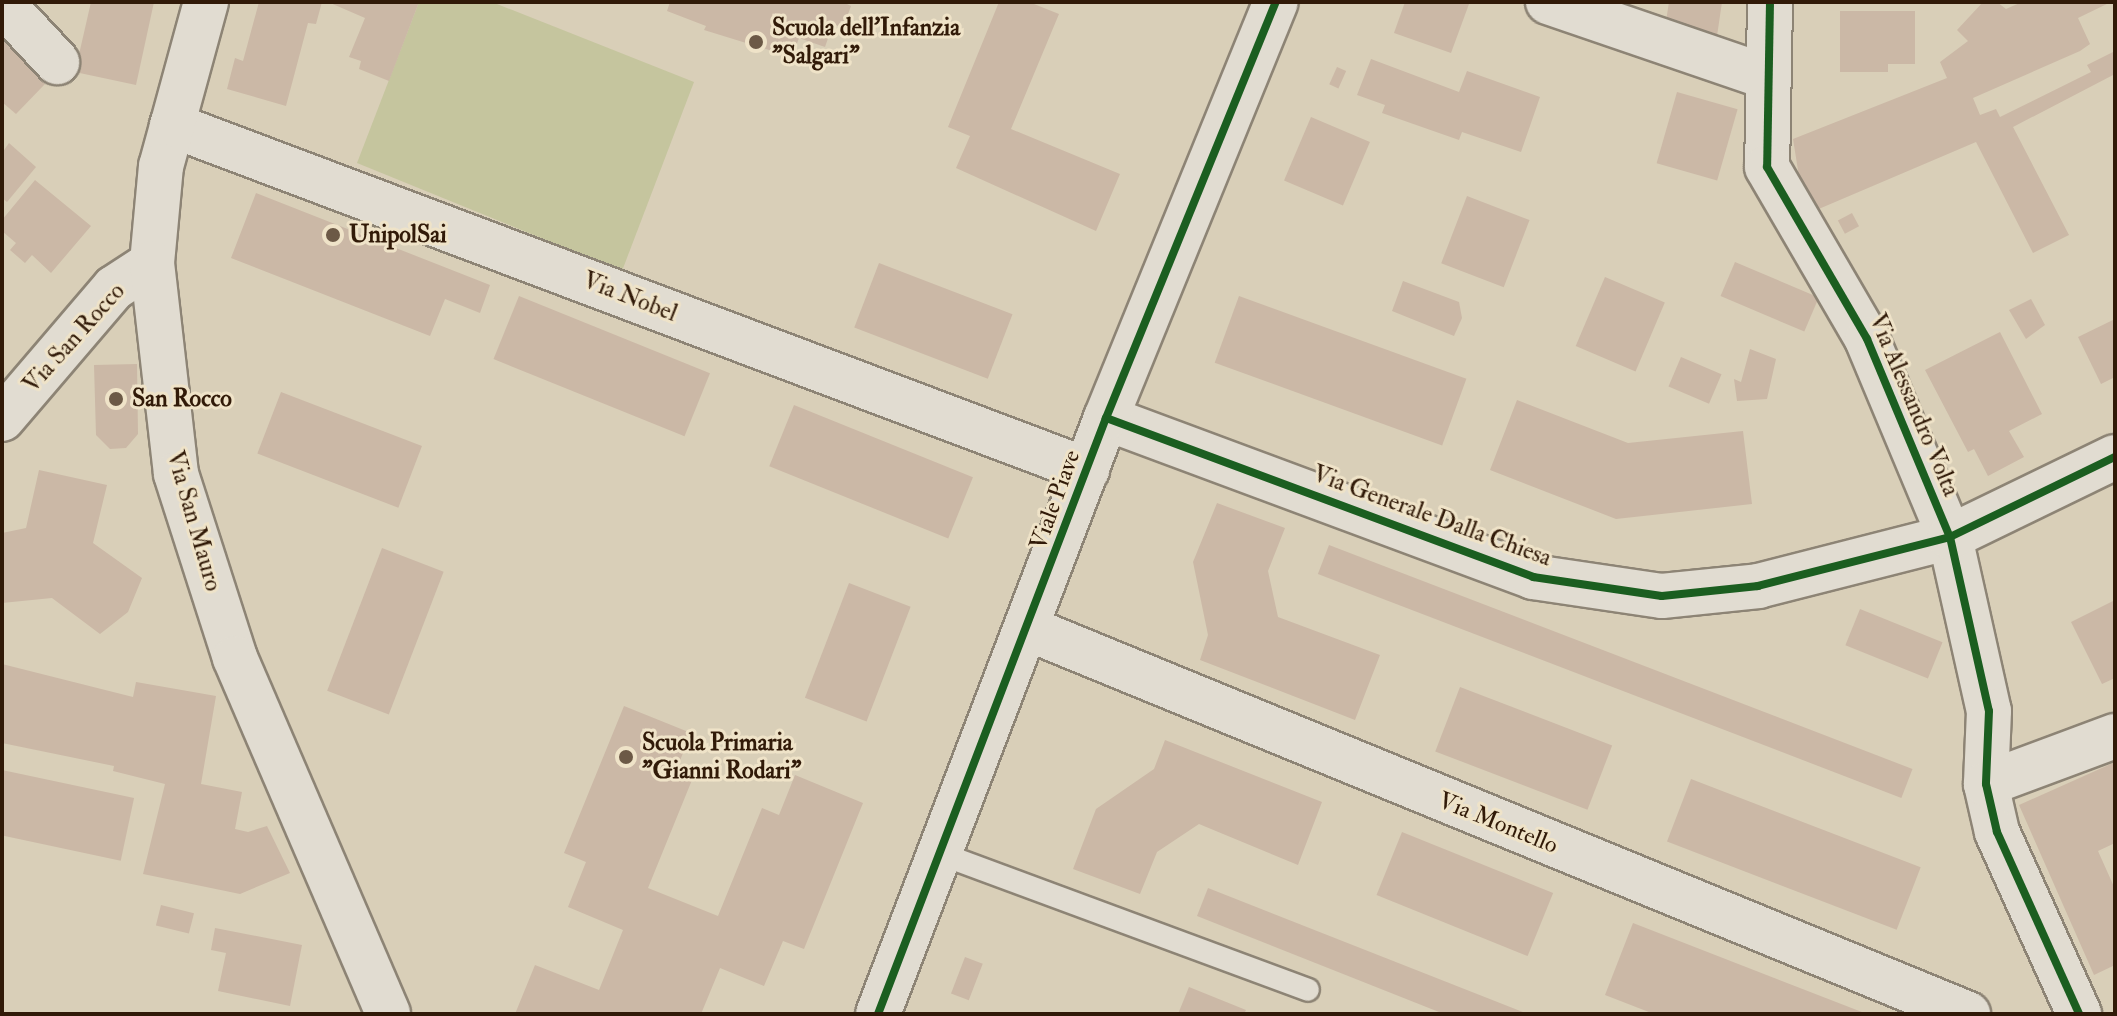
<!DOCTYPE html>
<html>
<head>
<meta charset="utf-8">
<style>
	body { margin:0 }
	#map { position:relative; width:2117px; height:1016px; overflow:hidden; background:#d9cfb8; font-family:"IM FELL Double Pica",serif }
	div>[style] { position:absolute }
	.green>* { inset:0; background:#c5c59e }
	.building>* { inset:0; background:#cbb8a6; transform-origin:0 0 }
	.roads { filter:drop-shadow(2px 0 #8d8475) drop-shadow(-2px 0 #8d8475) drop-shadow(0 2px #8d8475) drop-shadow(0 -2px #8d8475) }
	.service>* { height:22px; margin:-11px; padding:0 11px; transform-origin:11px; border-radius:11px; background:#e1dcd1 }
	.minor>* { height:44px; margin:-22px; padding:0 22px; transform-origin:22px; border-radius:22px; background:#e1dcd1 }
	.tertiary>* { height:44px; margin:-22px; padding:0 22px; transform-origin:22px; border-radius:22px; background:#e1dcd1 }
	.cycleway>* { height:8px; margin:-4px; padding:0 4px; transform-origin:4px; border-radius:4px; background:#1b5e20 }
	.dots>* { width:22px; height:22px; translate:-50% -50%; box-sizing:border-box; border:4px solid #efe3c8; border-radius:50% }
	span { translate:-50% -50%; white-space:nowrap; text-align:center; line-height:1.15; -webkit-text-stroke:6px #efe3c8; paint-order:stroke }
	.poi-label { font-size:24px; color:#311a08; font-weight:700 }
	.left { translate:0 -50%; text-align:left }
	.street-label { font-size:24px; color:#311a08 }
	.frame { position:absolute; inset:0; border:4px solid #311a08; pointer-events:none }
</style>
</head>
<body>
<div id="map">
	<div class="green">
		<i style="clip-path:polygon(419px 2px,492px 2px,694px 82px,622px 271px,357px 163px)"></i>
	</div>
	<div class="building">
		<i style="clip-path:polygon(91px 2px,154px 2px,136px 85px,75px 72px)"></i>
		<i style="clip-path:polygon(259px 2px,322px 2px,316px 24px,308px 23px,286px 106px,227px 89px,235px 58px,243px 61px)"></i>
		<i style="clip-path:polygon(328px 2px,419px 2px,389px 81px,359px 69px,361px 61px,349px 57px,365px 18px)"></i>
		<i style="clip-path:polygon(670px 2px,843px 2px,851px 6px,843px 28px,833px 24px,825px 47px,799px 38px,792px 57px,704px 30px,706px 26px,667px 11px)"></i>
		<i style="clip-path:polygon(999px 2px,1029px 2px,1059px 14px,1011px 129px,1120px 174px,1096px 231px,956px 168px,970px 136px,948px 127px)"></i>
		<i style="clip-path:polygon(1405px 2px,1469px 4px,1451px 53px,1394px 33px)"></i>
		<i style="clip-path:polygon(1669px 2px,1722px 2px,1717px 36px,1665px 28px)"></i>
		<i style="clip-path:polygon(1983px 2px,1997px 2px,2006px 9px,2022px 2px,2111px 2px,2078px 18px,2090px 44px,2080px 51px,1973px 98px,1980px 115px,1996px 109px,2000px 117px,2091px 72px,2087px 65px,2113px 52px,2115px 74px,2013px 127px,2069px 235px,2033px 253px,1976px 142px,1814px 211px,1801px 189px,1793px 139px,1947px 78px,1940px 62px,1968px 41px,1957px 30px)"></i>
		<i style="clip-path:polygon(1840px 11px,1915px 11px,1915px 64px,1888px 64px,1888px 72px,1840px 72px)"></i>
		<i style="clip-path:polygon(2px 39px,45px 84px,16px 114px,2px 102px)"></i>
		<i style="clip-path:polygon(1371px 59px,1459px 92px,1467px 71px,1540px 97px,1521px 152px,1462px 132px,1459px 140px,1382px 113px,1385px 105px,1357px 95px)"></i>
		<i style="left:1337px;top:67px;width:10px;height:19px;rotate:24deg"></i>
		<i style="left:1677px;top:92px;width:63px;height:74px;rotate:16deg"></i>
		<i style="left:1311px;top:117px;width:64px;height:69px;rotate:23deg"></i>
		<i style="clip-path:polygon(9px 143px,36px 167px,7px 202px,2px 198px,2px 153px)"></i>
		<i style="clip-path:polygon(35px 180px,91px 226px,51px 273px,32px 255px,25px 263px,10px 250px,16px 243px,2px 231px,2px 220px)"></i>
		<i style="clip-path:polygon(256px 193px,490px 285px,480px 313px,445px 299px,430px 336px,231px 258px)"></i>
		<i style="left:1467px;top:196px;width:67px;height:72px;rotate:21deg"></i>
		<i style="left:1852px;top:213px;width:15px;height:16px;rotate:62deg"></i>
		<i style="left:1735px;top:262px;width:91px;height:37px;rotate:23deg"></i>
		<i style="left:879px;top:263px;width:143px;height:69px;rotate:21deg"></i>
		<i style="left:1605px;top:277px;width:65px;height:75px;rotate:23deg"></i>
		<i style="clip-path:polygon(1403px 281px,1459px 302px,1462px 318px,1454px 336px,1392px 311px)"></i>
		<i style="left:519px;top:296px;width:206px;height:68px;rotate:22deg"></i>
		<i style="left:1239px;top:296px;width:242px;height:71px;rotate:20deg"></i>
		<i style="clip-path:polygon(2031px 299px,2045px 325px,2026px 339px,2009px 310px)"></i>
		<i style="clip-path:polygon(2115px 319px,2115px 377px,2101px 384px,2078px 337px)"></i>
		<i style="clip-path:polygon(2000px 332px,2042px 414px,2009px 431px,2024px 457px,1988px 476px,1974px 449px,1968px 452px,1925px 370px)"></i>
		<i style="clip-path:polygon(1750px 349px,1776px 359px,1767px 399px,1737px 401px,1734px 379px,1741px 382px)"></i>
		<i style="left:1681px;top:357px;width:44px;height:32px;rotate:23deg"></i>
		<i style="clip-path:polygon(137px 364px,138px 434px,126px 448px,110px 449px,96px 435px,94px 365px)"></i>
		<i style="left:281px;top:392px;width:151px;height:66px;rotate:21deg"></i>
		<i style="clip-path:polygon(1517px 400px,1628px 443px,1743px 431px,1752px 504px,1616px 519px,1490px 470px)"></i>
		<i style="left:794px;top:405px;width:193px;height:66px;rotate:22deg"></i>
		<i style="clip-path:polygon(39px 470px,107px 485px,93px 543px,142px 578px,128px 612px,100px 634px,52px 598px,2px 603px,2px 533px,26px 528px)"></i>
		<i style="clip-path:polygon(1217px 503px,1285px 528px,1268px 571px,1278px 617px,1380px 655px,1355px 720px,1200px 660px,1208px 635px,1193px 562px)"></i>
		<i style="left:1329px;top:545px;width:625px;height:31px;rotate:21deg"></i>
		<i style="left:382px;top:548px;width:66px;height:153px;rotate:21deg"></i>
		<i style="left:849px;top:583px;width:66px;height:123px;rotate:21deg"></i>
		<i style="clip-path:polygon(2115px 600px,2115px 678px,2102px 684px,2071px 622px)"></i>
		<i style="left:1860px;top:609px;width:89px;height:39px;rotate:22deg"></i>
		<i style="clip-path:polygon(2px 664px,133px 697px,136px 682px,216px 696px,201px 784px,242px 792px,235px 829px,248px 832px,267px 826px,290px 873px,240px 894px,143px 874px,165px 784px,113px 771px,114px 766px,2px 743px)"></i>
		<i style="left:1460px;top:687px;width:163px;height:69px;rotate:21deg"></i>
		<i style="clip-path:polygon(624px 706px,691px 733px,675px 773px,692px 780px,648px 888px,718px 916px,762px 808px,779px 815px,795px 775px,863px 803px,804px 949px,783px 941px,764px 986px,720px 968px,701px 1014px,515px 1014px,535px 965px,599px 990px,623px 930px,568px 907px,586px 862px,564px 853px)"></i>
		<i style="clip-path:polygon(1165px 740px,1322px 802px,1298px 865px,1199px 824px,1157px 852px,1140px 894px,1073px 869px,1096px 809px,1154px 769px)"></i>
		<i style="clip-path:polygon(2113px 763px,2115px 843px,2098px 851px,2115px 889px,2115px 965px,2094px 975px,2019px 805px)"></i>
		<i style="left:2px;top:770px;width:135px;height:64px;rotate:12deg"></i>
		<i style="left:1691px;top:779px;width:246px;height:67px;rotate:21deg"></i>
		<i style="left:1402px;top:832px;width:163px;height:68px;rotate:22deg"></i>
		<i style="clip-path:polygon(1208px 888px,1528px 1014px,1444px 1014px,1197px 916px)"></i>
		<i style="left:161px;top:905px;width:34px;height:21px;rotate:14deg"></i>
		<i style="clip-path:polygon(1633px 923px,1867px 1014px,1654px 1014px,1605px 995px)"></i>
		<i style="clip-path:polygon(215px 928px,302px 945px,290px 1006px,218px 991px,226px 953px,211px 950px)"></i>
		<i style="left:965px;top:957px;width:19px;height:39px;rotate:21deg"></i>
		<i style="clip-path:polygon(1189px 987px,1246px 1010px,1244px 1014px,1178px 1014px)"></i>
	</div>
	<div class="roads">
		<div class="service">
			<i style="left:941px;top:854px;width:391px;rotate:20.3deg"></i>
		</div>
		<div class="minor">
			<i style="left:1548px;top:2px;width:228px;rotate:18.9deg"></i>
			<i style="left:1770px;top:2px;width:165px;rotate:91deg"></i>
			<i style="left:1767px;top:167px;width:199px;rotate:59.8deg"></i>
			<i style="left:1867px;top:339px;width:215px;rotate:67.3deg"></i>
			<i style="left:1950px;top:537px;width:178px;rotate:77.4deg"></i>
			<i style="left:1989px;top:711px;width:73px;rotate:92.4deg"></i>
			<i style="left:1986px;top:784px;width:49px;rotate:77.1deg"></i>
			<i style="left:1997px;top:832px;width:200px;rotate:65.7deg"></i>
			<i style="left:2px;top:3px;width:81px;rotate:47deg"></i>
			<i style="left:172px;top:125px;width:978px;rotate:20.66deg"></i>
			<i style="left:2px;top:419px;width:172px;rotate:-49.5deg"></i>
			<i style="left:114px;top:288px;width:45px;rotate:-33.3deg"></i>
			<i style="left:1029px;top:629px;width:1015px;rotate:22.29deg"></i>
			<i style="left:1986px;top:784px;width:138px;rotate:-20.4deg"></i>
		</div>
		<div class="tertiary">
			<i style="left:206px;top:2px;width:170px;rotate:105.3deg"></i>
			<i style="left:161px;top:166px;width:97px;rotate:95.3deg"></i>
			<i style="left:152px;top:263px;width:212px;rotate:83.5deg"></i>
			<i style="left:176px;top:474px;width:193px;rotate:72.2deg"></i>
			<i style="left:235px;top:658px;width:387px;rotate:66.7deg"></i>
			<i style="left:1106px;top:418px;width:456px;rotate:20.4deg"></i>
			<i style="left:1533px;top:577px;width:130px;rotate:8.4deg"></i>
			<i style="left:1662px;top:596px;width:97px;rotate:-5.9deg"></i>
			<i style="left:1758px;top:586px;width:198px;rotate:-14.3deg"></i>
			<i style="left:1950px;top:537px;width:183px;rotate:-25.9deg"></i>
			<i style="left:878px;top:1014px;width:638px;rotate:-69.07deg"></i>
			<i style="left:1106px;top:418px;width:449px;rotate:-67.8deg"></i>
		</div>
	</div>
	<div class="cycleway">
		<i style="left:1770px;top:2px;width:165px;rotate:91deg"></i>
		<i style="left:1767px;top:167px;width:199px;rotate:59.8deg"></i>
		<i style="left:1867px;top:339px;width:215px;rotate:67.3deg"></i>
		<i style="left:1950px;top:537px;width:178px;rotate:77.4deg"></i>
		<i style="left:1989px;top:711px;width:73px;rotate:92.4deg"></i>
		<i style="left:1986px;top:784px;width:49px;rotate:77.1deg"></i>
		<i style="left:1997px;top:832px;width:200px;rotate:65.7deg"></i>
		<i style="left:1106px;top:418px;width:456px;rotate:20.4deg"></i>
		<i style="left:1533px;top:577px;width:130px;rotate:8.4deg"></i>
		<i style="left:1662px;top:596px;width:97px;rotate:-5.9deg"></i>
		<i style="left:1758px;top:586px;width:198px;rotate:-14.3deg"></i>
		<i style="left:1950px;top:537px;width:183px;rotate:-25.9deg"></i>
		<i style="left:878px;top:1014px;width:638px;rotate:-69.07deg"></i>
		<i style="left:1106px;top:418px;width:449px;rotate:-67.8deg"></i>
	</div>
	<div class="dots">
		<i style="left:756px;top:42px;background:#6c5946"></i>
		<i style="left:333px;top:235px;background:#6c5946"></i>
		<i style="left:116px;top:399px;background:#6c5946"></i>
		<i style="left:626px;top:757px;background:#6c5946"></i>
	</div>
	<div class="poi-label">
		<span class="left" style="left:772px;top:42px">Scuola dell'Infanzia<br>"Salgari"</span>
		<span class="left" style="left:349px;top:235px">UnipolSai</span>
		<span class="left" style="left:132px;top:399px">San Rocco</span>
		<span class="left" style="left:642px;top:757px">Scuola Primaria<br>"Gianni Rodari"</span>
	</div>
	<div class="street-label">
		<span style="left:630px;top:297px;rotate:21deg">Via Nobel</span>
		<span style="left:74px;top:338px;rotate:-48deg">Via San Rocco</span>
		<span style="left:1914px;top:405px;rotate:67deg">Via Alessandro Volta</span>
		<span style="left:1055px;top:500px;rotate:-70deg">Viale Piave</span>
		<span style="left:1432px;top:516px;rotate:20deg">Via Generale Dalla Chiesa</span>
		<span style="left:194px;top:521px;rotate:74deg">Via San Mauro</span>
		<span style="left:1498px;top:823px;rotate:22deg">Via Montello</span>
	</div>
	<div class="frame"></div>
</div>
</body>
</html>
